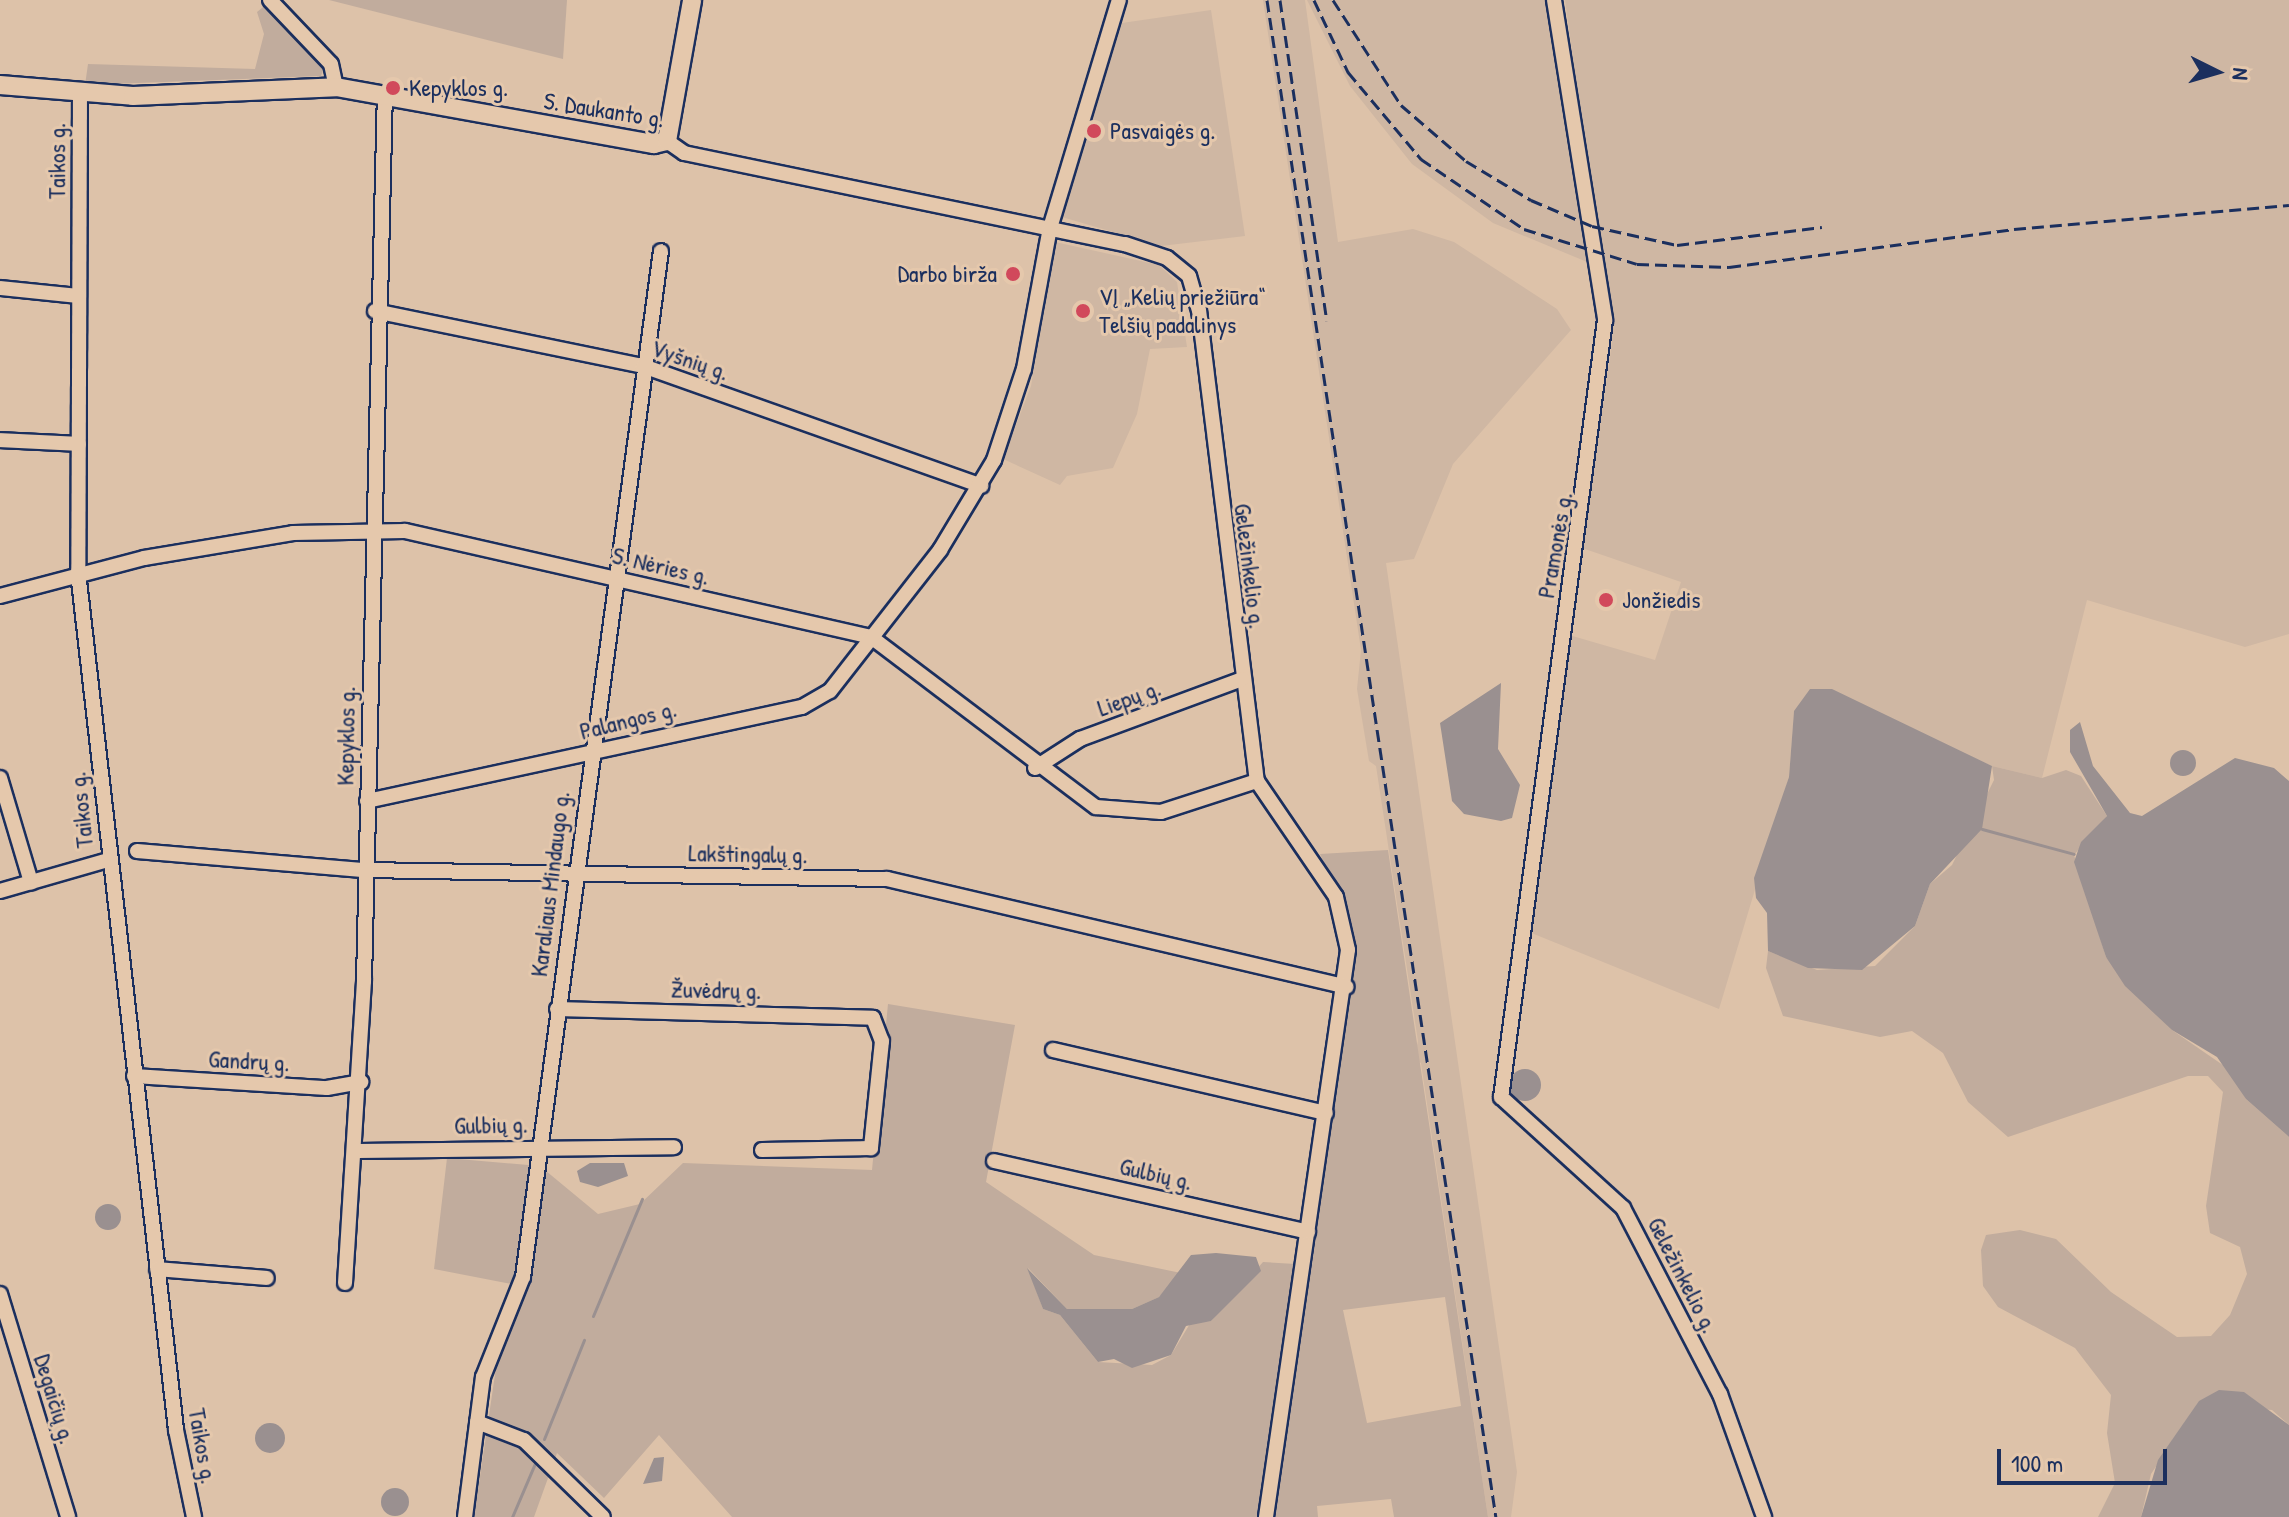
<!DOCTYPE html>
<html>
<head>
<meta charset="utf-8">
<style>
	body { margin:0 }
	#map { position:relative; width:2289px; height:1517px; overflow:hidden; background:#ddc2a9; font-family:"Patrick Hand",sans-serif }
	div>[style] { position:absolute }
	.built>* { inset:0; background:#cfb7a3 }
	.green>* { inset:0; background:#c1ac9d }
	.water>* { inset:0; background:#9a9090 }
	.round { border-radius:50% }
	.stream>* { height:3px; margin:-1.5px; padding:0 1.5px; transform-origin:1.5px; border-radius:1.5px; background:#9a9090 }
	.roads { filter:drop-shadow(2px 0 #1b2f5e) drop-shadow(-2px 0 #1b2f5e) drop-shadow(0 2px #1b2f5e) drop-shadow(0 -2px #1b2f5e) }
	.minor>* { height:14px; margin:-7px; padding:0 7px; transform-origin:7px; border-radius:7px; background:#e5c8ac }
	.major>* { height:18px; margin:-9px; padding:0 9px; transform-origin:9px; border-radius:9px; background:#e5c8ac }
	.rail>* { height:3px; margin-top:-1.5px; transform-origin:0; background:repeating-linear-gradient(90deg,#1b2f5e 0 12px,transparent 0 18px) }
	.dots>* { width:22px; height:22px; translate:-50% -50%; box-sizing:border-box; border:4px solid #e5c8ac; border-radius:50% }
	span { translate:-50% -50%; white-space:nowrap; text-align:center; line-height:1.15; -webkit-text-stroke:6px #e5c8ac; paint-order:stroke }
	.poi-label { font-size:24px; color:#1b2f5e }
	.left { translate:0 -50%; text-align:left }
	.right { translate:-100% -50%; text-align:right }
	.street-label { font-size:24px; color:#1b2f5e }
	.north { position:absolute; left:2177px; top:32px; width:80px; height:80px; -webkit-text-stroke:6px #e5c8ac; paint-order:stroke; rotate:95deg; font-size:22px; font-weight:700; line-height:32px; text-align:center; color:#1b2f5e }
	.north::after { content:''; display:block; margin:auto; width:28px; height:36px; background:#1b2f5e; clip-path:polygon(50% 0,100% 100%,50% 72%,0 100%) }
	.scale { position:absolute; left:1997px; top:1449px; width:170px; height:36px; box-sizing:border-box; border:4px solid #1b2f5e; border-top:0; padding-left:10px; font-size:24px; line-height:28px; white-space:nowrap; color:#1b2f5e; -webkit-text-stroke:6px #e5c8ac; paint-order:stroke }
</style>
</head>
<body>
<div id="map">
	<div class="built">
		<i style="clip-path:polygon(1263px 0,1305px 0,1338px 242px,1413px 229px,1454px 242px,1557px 309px,1571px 330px,1453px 464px,1414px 559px,1386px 563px,1517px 1472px,1511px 1517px,1488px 1517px,1421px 1063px,1414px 1059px,1418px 1041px,1376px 766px,1369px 761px,1357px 689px,1361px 650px)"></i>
		<i style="clip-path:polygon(1307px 0,1549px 0,1592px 264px,1493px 223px,1412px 164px,1350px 86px)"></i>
		<i style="clip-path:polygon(1565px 0,2289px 0,2289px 634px,2245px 647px,2087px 600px,2042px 778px,1992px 766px,1902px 726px,1794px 711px,1789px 777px,1719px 1009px,1529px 932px,1569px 635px,1655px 660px,1681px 582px,1582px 548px,1612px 343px)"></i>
		<i style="clip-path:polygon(1211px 10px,1245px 236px,1161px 246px,1062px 217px,1122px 23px)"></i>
		<i style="clip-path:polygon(1055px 242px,1159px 265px,1177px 282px,1187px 347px,1150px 349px,1137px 414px,1113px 468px,1067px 476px,1060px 485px,1003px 459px,1031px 386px)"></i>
	</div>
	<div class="green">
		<i style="clip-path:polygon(329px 0,567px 0,563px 59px)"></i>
		<i style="clip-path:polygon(268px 3px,325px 65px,321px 76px,85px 85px,88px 64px,255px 69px,264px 34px,257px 12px)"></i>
		<i style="clip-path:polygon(1992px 766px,2042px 778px,2066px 770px,2081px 776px,2107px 816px,2074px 855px,2106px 957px,2172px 1030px,2233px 1072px,2246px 1099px,2289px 1137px,2289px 1425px,2272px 1410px,2199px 1402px,2151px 1474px,2141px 1517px,2098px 1517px,2115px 1483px,2107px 1433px,2111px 1395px,2075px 1348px,1998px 1307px,1983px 1286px,1981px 1250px,1986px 1235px,2020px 1230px,2056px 1239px,2111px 1292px,2177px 1337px,2211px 1336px,2230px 1315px,2247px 1274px,2240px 1247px,2210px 1233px,2206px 1206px,2223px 1092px,2208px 1076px,2188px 1076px,2008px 1137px,1968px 1102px,1943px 1053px,1912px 1031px,1880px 1037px,1783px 1016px,1766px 968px,1768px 951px,1817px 970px,1875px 966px,1915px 926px,1930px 884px,1952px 865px,1994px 780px)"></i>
		<i style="clip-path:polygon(evenodd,1388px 850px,1488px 1517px,1394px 1517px,1391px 1499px,1317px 1506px,1318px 1517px,732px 1517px,659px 1435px,604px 1498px,557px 1453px,534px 1517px,474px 1517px,497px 1361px,527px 1287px,434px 1269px,447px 1158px,540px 1166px,598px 1214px,640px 1204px,683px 1163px,872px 1170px,888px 1004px,1015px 1025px,986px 1182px,1094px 1255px,1181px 1273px,1159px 1297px,1132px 1309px,1078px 1310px,1067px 1309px,1028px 1268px,1043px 1309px,1060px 1315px,1098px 1362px,1152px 1365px,1171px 1355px,1191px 1322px,1211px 1321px,1263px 1262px,1312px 1265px,1355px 956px,1349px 916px,1320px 854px,1388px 850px,1445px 1297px,1461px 1406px,1367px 1423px,1343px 1310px,1445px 1297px)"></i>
	</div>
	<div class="water">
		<i style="clip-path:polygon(1501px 683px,1498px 749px,1520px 785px,1512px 818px,1501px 821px,1464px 814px,1452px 801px,1440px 723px)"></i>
		<i style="clip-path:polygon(1810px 689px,1832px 689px,1992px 766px,1982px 829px,1930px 884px,1915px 926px,1862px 970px,1808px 968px,1768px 951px,1767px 913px,1756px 898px,1754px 878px,1789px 777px,1794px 711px)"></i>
		<i style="clip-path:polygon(2080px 722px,2093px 766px,2130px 813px,2142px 816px,2235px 758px,2274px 768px,2289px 781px,2289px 1137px,2246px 1099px,2217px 1057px,2172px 1030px,2125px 986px,2106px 957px,2074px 862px,2081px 842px,2107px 816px,2070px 752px,2070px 730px)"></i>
		<i class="round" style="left:2170px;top:750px;width:26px;height:26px"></i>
		<i class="round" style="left:1509px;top:1069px;width:32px;height:32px"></i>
		<i style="clip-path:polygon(590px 1163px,624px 1163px,628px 1176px,598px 1187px,580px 1182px,577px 1171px)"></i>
		<i class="round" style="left:95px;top:1204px;width:26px;height:26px"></i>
		<i style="clip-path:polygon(1216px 1253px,1256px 1257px,1261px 1271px,1211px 1321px,1186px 1326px,1171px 1355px,1132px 1368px,1114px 1359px,1098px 1362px,1060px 1315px,1043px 1309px,1027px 1268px,1067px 1309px,1132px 1309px,1159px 1297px,1191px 1255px)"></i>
		<i style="clip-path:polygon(2219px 1390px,2244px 1392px,2289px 1425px,2289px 1517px,2141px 1517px,2158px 1460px,2199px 1401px)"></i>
		<i class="round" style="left:255px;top:1423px;width:30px;height:30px"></i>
		<i style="clip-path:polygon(664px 1457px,662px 1481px,643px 1484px,654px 1458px)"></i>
		<i class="round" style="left:381px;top:1488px;width:28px;height:28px"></i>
	</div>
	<div class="stream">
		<i style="left:1982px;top:829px;width:95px;rotate:15.2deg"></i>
		<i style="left:593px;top:1316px;width:127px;rotate:-67.3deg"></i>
		<i style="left:544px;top:1439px;width:107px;rotate:-68deg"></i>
		<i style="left:512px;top:1517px;width:61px;rotate:-66.8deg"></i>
	</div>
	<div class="roads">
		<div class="minor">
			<i style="left:270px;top:0;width:88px;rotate:46.4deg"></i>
			<i style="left:331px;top:64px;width:24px;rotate:78deg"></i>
			<i style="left:1554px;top:0;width:324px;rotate:80.9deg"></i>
			<i style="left:1605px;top:320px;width:784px;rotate:97.62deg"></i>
			<i style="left:1501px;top:1097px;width:165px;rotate:42.3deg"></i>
			<i style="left:1623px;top:1208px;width:210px;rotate:62.5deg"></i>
			<i style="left:1720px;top:1394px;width:131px;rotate:70.3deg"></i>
			<i style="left:80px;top:93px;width:479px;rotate:90.2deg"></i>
			<i style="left:78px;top:572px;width:864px;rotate:83.48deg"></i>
			<i style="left:176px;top:1430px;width:89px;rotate:78.3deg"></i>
			<i style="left:667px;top:141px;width:21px;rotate:35deg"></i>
			<i style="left:684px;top:153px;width:450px;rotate:11.7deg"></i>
			<i style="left:1125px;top:244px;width:44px;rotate:18.4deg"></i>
			<i style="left:1167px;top:258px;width:28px;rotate:39deg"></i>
			<i style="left:1189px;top:276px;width:35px;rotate:74deg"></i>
			<i style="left:1199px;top:310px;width:475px;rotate:83deg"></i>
			<i style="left:1257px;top:781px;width:140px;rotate:55.7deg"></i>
			<i style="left:1336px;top:897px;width:54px;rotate:77.2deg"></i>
			<i style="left:1348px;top:950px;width:573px;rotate:98.23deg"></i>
			<i style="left:0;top:288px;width:79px;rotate:5.8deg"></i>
			<i style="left:375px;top:311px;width:274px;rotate:11.6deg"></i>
			<i style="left:643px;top:366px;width:359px;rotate:19.5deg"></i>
			<i style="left:0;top:440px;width:79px;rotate:2.9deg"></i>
			<i style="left:0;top:596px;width:149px;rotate:-14.8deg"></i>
			<i style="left:144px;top:558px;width:151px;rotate:-9.5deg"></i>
			<i style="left:293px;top:533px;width:112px;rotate:-1deg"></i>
			<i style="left:405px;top:531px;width:478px;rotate:12.8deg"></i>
			<i style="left:871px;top:637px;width:282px;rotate:37.1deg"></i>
			<i style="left:1096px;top:807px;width:65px;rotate:4.4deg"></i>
			<i style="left:1161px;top:812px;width:101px;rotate:-17.9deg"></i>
			<i style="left:1035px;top:768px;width:54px;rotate:-32.8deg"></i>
			<i style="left:1080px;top:739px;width:173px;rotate:-20.3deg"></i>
			<i style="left:0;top:778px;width:109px;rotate:73.4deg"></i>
			<i style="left:367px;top:801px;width:445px;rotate:-12.2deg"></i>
			<i style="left:802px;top:707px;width:32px;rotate:-30deg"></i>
			<i style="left:830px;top:691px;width:179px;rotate:-52deg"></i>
			<i style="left:940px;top:550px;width:105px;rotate:-59deg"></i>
			<i style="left:994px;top:460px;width:96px;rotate:-71.8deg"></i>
			<i style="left:1024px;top:369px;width:143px;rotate:-79.6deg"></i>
			<i style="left:1050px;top:228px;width:238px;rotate:-73.2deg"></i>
			<i style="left:137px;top:851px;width:229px;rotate:4.8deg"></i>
			<i style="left:365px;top:870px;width:522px;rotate:0.99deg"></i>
			<i style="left:887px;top:879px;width:472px;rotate:13.2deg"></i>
			<i style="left:0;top:891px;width:112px;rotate:-16deg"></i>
			<i style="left:557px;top:1009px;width:316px;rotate:1.6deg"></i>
			<i style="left:873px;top:1018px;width:25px;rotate:69deg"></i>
			<i style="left:882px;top:1041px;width:108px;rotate:95.9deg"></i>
			<i style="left:871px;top:1148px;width:109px;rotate:178.9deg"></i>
			<i style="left:1053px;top:1050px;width:280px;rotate:13deg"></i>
			<i style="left:134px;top:1076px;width:193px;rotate:3.6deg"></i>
			<i style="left:327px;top:1088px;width:35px;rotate:-10deg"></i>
			<i style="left:358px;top:1151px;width:316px;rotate:-0.7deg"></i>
			<i style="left:994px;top:1161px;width:322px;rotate:12.7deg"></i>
			<i style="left:157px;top:1269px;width:110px;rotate:4.7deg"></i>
			<i style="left:345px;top:1283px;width:303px;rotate:-86.4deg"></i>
			<i style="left:364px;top:981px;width:888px;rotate:-88.65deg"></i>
			<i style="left:0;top:1294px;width:233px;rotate:73deg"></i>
			<i style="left:477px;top:1422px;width:50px;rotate:21deg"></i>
			<i style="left:524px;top:1440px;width:110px;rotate:44.3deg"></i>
			<i style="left:465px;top:1517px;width:141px;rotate:-82.7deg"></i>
			<i style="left:483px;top:1377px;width:108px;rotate:-68.2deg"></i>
			<i style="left:523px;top:1277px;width:1035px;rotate:-82.34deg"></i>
		</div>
		<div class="major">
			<i style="left:0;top:85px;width:133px;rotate:4.7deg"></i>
			<i style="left:133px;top:96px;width:203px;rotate:-2.5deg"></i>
			<i style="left:336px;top:87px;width:323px;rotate:10.2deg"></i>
			<i style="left:654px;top:144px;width:13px;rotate:-13deg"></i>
			<i style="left:667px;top:141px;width:143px;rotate:-79.9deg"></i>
		</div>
	</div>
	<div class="rail">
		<i style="left:1267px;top:0;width:1534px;rotate:81.42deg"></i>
		<i style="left:1280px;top:0;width:324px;rotate:81.7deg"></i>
		<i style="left:1314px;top:0;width:80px;rotate:64.7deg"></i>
		<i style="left:1348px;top:72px;width:114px;rotate:50deg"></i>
		<i style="left:1421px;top:159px;width:125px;rotate:34.2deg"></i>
		<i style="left:1524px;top:229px;width:118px;rotate:17.2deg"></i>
		<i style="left:1637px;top:264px;width:92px;rotate:1.9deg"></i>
		<i style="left:1729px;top:267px;width:288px;rotate:-7.6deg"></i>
		<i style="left:2014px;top:229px;width:276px;rotate:-5deg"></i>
		<i style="left:1333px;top:0;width:125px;rotate:57.1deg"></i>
		<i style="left:1401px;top:105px;width:86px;rotate:40.7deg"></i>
		<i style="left:1466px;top:161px;width:76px;rotate:31deg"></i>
		<i style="left:1531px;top:200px;width:66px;rotate:23.1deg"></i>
		<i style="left:1592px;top:226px;width:87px;rotate:12.6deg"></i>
		<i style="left:1677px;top:245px;width:146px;rotate:-7.1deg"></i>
	</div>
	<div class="dots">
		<i style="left:393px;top:88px;background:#d1495b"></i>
		<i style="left:1094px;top:131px;background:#d1495b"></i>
		<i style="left:1013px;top:274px;background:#d1495b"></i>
		<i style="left:1083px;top:311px;background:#d1495b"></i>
		<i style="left:1606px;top:600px;background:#d1495b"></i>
	</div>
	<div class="poi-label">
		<span class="left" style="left:409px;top:88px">Kepyklos g.</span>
		<span class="left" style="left:1110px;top:131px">Pasvaigės g.</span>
		<span class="right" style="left:997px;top:274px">Darbo birža</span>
		<span class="left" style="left:1099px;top:311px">VĮ „Kelių priežiūra“<br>Telšių padalinys</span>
		<span class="left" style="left:1622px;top:600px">Jonžiedis</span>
	</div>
	<div class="street-label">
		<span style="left:604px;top:110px;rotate:9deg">S. Daukanto g.</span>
		<span style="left:57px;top:161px;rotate:-90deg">Taikos g.</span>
		<span style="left:690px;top:360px;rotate:19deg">Vyšnių g.</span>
		<span style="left:1555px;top:545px;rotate:-80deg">Pramonės g.</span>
		<span style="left:661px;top:566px;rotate:13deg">S. Nėries g.</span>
		<span style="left:1250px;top:566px;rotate:83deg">Geležinkelio g.</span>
		<span style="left:1129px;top:698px;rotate:-20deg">Liepų g.</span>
		<span style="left:628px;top:720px;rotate:-14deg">Palangos g.</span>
		<span style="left:346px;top:736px;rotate:-89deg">Kepyklos g.</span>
		<span style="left:81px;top:810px;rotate:-96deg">Taikos g.</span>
		<span style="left:748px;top:854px;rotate:1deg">Lakštingalų g.</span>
		<span style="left:550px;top:884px;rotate:-83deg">Karaliaus Mindaugo g.</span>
		<span style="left:716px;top:990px;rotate:1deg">Žuvėdrų g.</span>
		<span style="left:249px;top:1061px;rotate:3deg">Gandrų g.</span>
		<span style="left:491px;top:1125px;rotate:-1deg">Gulbių g.</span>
		<span style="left:1156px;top:1174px;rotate:13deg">Gulbių g.</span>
		<span style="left:1683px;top:1275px;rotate:63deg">Geležinkelio g.</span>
		<span style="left:55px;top:1399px;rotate:73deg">Degaičių g.</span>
		<span style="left:203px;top:1446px;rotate:80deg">Taikos g.</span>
	</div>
	<div class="north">N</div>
	<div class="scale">100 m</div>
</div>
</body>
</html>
